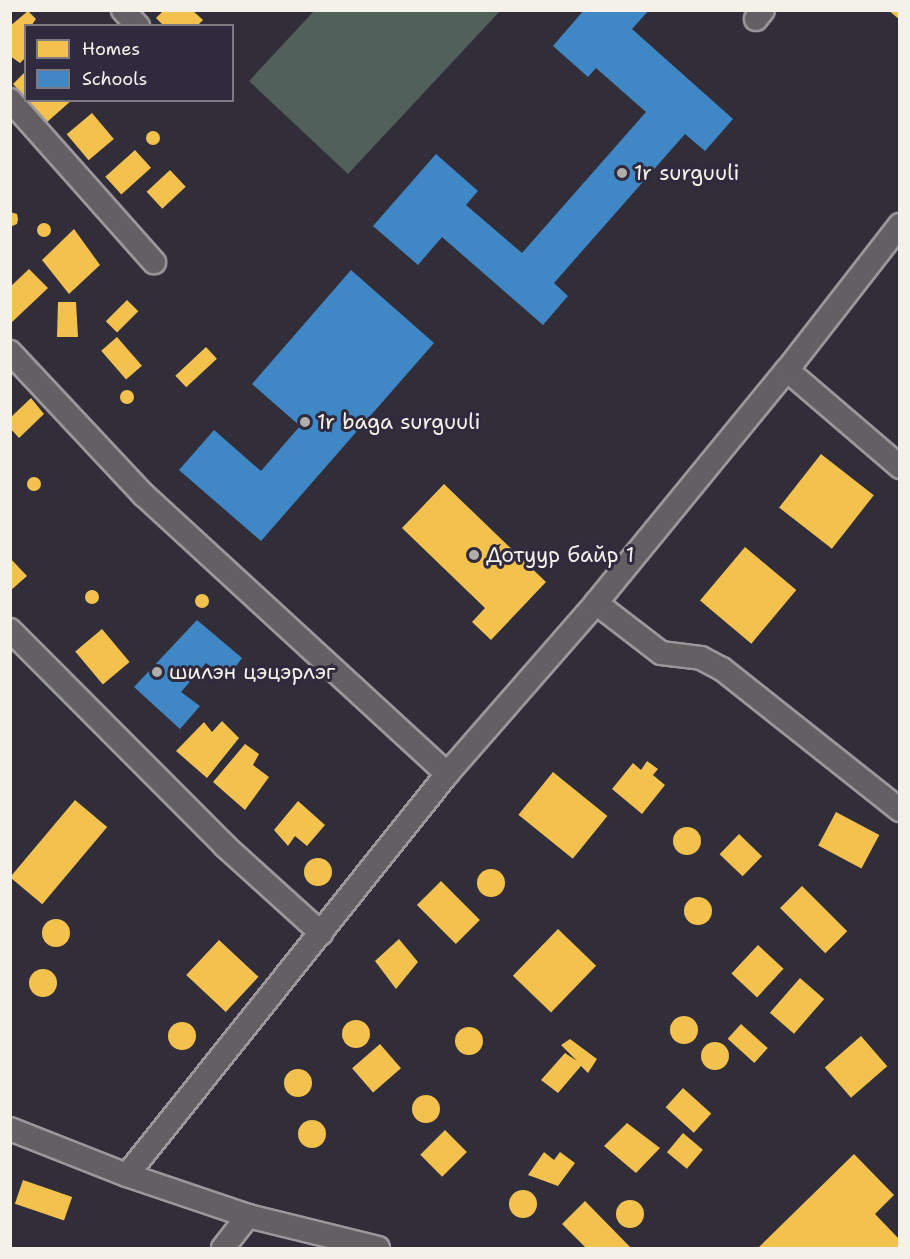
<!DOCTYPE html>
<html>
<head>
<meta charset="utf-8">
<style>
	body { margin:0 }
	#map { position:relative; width:910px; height:1259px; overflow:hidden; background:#312e39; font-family:"Shantell Sans",sans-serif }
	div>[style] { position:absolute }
	.green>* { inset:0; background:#51605b }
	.homes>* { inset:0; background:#f2c14e; transform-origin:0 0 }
	.round { border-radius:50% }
	.schools>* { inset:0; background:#3f88c5 }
	.roads { filter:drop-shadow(2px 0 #9a989b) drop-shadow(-2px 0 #9a989b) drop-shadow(0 2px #9a989b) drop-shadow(0 -2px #9a989b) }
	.street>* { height:22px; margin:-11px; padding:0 11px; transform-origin:11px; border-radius:11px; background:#626063 }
	.dots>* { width:16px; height:16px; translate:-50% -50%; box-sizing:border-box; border:3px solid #2f2a3d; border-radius:50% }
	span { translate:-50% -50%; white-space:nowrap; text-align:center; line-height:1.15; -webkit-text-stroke:6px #2f2a3d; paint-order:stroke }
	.poi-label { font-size:21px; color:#f4f1e8 }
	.left { translate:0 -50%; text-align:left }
	.frame { position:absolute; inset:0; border:12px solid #f4f1e8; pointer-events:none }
	.legend { position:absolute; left:24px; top:24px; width:210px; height:78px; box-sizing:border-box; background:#2f2a3d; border:2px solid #7e7a81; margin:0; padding:8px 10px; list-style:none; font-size:18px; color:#f4f1e8 }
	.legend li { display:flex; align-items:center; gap:12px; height:30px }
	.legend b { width:30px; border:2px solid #7e7a81 }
</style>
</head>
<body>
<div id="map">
	<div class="green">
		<i style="clip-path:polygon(315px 10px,500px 10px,500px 11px,348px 174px,249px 81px)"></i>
	</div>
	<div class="homes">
		<i style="clip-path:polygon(164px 10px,192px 10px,203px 20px,197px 26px,164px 26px,156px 18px)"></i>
		<i style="clip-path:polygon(888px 10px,900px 10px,900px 20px)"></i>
		<i style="clip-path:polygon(28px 11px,36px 19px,31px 26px,26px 26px,26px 57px,20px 63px,10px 56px,10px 26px)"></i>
		<i style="clip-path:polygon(26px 71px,26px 99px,13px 84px)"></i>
		<i style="clip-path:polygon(27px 100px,72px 100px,46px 123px)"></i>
		<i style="left:92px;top:113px;width:34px;height:33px;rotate:50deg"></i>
		<i class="round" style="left:146px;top:131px;width:14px;height:14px"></i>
		<i style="left:135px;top:150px;width:24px;height:40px;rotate:48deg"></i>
		<i style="left:170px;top:170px;width:23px;height:32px;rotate:47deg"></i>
		<i style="clip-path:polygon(10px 212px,17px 214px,18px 219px,17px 224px,10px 227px)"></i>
		<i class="round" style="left:37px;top:223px;width:14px;height:14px"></i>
		<i style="clip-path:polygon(74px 229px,100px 265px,69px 294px,42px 260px)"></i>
		<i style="clip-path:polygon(29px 269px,48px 288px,10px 324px,10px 287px)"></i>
		<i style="left:127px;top:300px;width:16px;height:30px;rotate:45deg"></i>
		<i style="clip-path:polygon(58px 302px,76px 302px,78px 337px,57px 337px)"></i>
		<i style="left:117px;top:337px;width:38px;height:21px;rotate:49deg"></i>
		<i style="left:206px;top:347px;width:16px;height:42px;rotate:47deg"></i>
		<i class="round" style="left:120px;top:390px;width:14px;height:14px"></i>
		<i style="clip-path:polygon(31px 398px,44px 414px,19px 438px,10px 428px,10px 418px)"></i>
		<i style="left:821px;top:454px;width:67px;height:68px;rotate:38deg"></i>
		<i class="round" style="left:27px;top:477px;width:14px;height:14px"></i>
		<i style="clip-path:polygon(444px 484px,546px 582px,491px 640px,472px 622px,485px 608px,402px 528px)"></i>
		<i style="left:745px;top:547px;width:67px;height:70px;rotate:40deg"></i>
		<i style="clip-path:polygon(10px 558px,27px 576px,10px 591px)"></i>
		<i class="round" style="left:85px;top:590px;width:14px;height:14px"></i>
		<i class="round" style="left:195px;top:594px;width:14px;height:14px"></i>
		<i style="left:102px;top:629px;width:43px;height:35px;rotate:50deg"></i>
		<i style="clip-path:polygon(222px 721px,239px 738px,207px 778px,176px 751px,204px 722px,212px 732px)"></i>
		<i style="clip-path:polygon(245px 744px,259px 754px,253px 765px,269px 777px,245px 810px,213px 782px)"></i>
		<i style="clip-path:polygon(647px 761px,658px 769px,653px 775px,665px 785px,642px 814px,612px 789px,633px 763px,641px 770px)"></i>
		<i style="left:553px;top:772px;width:70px;height:55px;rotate:39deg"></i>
		<i style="left:75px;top:800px;width:42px;height:101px;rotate:40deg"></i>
		<i style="clip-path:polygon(298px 801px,325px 825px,307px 846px,295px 836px,288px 846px,274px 830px)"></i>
		<i style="left:836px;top:812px;width:49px;height:38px;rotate:28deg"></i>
		<i class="round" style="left:673px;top:827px;width:28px;height:28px"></i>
		<i style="left:739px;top:834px;width:32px;height:28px;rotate:44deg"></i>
		<i class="round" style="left:304px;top:858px;width:28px;height:28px"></i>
		<i class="round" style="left:477px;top:869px;width:28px;height:28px"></i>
		<i style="left:441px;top:881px;width:55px;height:34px;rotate:45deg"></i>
		<i style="left:802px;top:886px;width:64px;height:31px;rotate:45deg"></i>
		<i class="round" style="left:684px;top:897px;width:28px;height:28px"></i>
		<i class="round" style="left:42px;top:919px;width:28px;height:28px"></i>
		<i style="left:558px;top:929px;width:53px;height:65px;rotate:44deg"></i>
		<i style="clip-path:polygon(399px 939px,418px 962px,396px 989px,375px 961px)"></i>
		<i style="left:219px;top:940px;width:54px;height:48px;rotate:43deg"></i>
		<i style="left:758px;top:945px;width:35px;height:39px;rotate:43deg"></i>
		<i class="round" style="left:29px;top:969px;width:28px;height:28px"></i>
		<i style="left:800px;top:978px;width:32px;height:46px;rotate:41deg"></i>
		<i class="round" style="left:670px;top:1016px;width:28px;height:28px"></i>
		<i class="round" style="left:342px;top:1020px;width:28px;height:28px"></i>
		<i class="round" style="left:168px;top:1022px;width:28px;height:28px"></i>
		<i style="left:741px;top:1024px;width:36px;height:20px;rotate:42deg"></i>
		<i class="round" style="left:455px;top:1027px;width:28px;height:28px"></i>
		<i style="left:861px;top:1036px;width:40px;height:48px;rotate:49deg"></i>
		<i style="clip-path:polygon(570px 1039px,597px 1059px,588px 1073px,581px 1066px,558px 1093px,541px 1080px,565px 1053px,577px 1061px,561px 1045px)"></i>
		<i class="round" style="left:701px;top:1042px;width:28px;height:28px"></i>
		<i style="left:380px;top:1044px;width:32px;height:37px;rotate:49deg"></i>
		<i class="round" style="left:284px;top:1069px;width:28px;height:28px"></i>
		<i style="left:683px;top:1088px;width:38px;height:26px;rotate:42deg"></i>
		<i class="round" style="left:412px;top:1095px;width:28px;height:28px"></i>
		<i class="round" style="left:298px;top:1120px;width:28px;height:28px"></i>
		<i style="clip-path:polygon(627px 1123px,660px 1148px,636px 1173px,604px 1146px)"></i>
		<i style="left:445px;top:1130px;width:31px;height:35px;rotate:45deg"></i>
		<i style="left:683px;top:1133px;width:26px;height:25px;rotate:40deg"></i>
		<i style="clip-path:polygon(544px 1152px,554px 1160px,560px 1152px,575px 1163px,558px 1186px,528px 1175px)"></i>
		<i style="clip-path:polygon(854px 1154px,894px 1195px,875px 1214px,900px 1240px,900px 1248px,758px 1248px)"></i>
		<i style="left:23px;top:1180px;width:52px;height:25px;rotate:19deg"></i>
		<i class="round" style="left:509px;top:1190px;width:28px;height:28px"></i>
		<i class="round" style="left:616px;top:1200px;width:28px;height:28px"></i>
		<i style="clip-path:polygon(585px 1201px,631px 1248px,586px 1248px,562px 1224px)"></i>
	</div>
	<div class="schools">
		<i style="clip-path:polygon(584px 10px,649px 10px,632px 29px,733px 119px,705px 151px,685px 134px,554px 283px,568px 296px,543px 325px,442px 237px,418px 265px,373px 226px,436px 154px,478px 191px,466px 205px,522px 253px,646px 112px,596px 68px,588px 77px,553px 46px)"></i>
		<i style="clip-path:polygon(351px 270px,434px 343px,261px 541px,179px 470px,214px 430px,261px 471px,300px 426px,252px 384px)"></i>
		<i style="clip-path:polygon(197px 620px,242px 658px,227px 679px,206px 663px,181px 692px,200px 706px,180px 729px,134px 687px)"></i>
	</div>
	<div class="roads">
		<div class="street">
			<i style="left:123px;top:10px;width:22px;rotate:47deg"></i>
			<i style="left:756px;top:19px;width:11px;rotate:-52deg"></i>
			<i style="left:10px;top:100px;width:217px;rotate:48.4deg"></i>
			<i style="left:10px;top:352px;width:196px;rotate:46.9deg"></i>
			<i style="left:144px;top:495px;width:412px;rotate:42.6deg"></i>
			<i style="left:787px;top:370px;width:149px;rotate:40.6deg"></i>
			<i style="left:596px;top:603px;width:82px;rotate:37.6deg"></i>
			<i style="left:661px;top:653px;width:40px;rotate:7.1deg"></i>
			<i style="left:701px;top:658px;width:24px;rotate:28deg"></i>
			<i style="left:722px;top:669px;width:227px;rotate:38.4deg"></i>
			<i style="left:10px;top:630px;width:305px;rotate:45.1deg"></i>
			<i style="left:225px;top:846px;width:130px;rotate:42.2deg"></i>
			<i style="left:10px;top:1129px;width:126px;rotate:21.5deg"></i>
			<i style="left:127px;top:1175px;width:128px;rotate:18.7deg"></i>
			<i style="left:248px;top:1216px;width:134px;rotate:13.8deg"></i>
			<i style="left:127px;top:1175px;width:513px;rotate:-51.41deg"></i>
			<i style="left:447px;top:774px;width:227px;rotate:-48.9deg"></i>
			<i style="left:596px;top:603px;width:301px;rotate:-50.7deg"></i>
			<i style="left:787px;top:370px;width:184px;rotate:-52.1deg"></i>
			<i style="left:223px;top:1248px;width:41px;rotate:-52deg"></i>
		</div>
	</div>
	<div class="dots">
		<i style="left:622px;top:173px;background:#b0adab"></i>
		<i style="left:305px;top:422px;background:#b0adab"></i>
		<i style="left:474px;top:555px;background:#b0adab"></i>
		<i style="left:157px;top:672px;background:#b0adab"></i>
	</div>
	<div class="poi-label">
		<span class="left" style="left:634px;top:173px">1r surguuli</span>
		<span class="left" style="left:317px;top:422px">1r baga surguuli</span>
		<span class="left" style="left:486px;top:555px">Дотуур байр 1</span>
		<span class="left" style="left:169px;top:672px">шилэн цэцэрлэг</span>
	</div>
	<div class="frame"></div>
	<ul class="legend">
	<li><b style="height:16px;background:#f2c14e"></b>Homes</li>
	<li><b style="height:16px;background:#3f88c5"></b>Schools</li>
	</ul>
</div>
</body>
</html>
